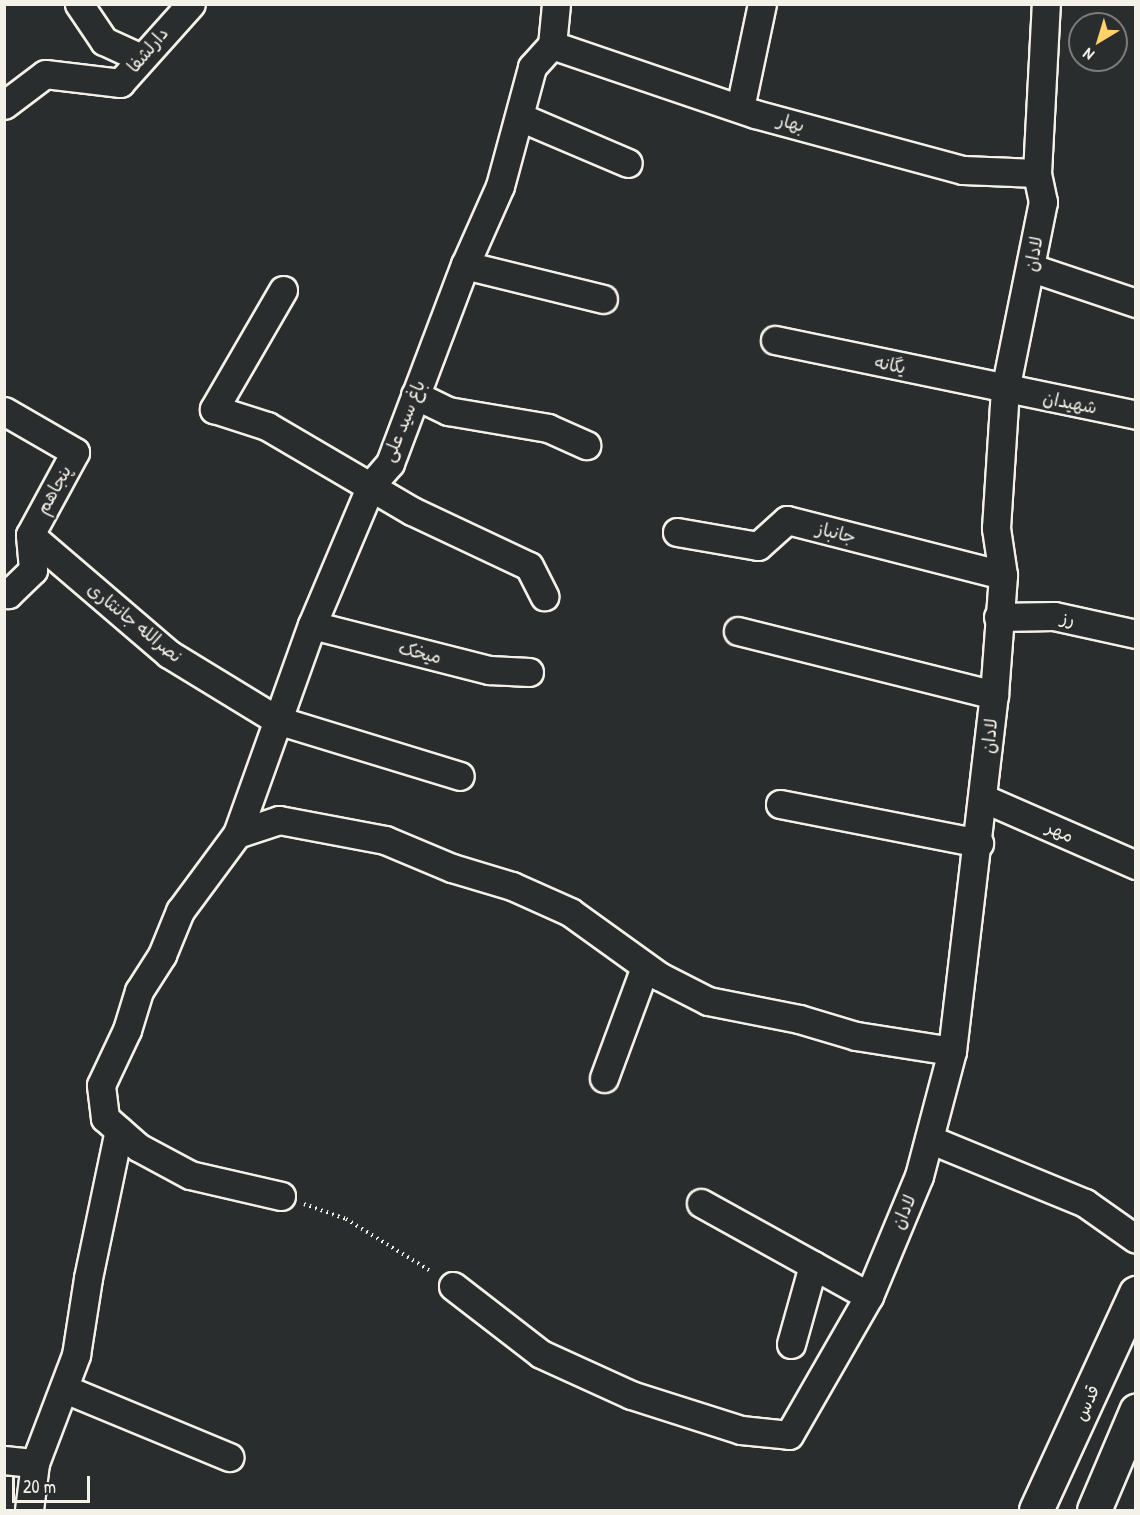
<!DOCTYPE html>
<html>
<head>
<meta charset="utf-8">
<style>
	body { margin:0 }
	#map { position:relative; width:1140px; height:1515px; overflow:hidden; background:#2a2d2e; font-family:"Patrick Hand","Playpen Sans Arabic",sans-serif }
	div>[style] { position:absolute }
	.path>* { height:4px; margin-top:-2px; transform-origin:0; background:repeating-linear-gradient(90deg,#f4f1e8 0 1.5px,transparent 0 6px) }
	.roads { filter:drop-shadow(2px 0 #f4f1e8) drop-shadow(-2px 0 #f4f1e8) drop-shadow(0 2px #f4f1e8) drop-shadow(0 -2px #f4f1e8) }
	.street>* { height:27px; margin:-13.5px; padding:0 13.5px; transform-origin:13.5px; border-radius:13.5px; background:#2a2d2e }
	.secondary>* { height:33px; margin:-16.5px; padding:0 16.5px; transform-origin:16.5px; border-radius:16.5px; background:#2a2d2e }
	span { translate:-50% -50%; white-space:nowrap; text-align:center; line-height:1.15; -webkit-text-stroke:4.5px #2a2d2e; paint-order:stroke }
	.street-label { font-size:18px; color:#f4f1e8 }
	.frame { position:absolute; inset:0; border:6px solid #f4f1e8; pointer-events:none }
	.north { position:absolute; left:1068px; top:12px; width:60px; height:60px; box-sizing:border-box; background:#2a2d2e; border:2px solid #7b7b78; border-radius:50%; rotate:218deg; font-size:16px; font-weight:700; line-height:24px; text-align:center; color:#f4f1e8 }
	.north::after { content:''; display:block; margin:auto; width:21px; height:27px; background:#ffd166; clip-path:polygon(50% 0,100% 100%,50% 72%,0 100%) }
	.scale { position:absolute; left:12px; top:1476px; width:78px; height:27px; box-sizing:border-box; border:3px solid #f4f1e8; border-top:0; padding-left:8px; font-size:18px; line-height:21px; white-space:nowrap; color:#f4f1e8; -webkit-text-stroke:4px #2a2d2e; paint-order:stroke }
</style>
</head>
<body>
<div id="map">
	<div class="path">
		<i style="left:304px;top:1204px;width:45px;rotate:19.7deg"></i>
		<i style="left:346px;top:1219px;width:101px;rotate:31.6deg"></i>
	</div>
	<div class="roads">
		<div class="street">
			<i style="left:79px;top:4px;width:45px;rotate:56deg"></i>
			<i style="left:104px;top:41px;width:41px;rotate:24.7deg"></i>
			<i style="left:552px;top:45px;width:214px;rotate:18.8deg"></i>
			<i style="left:755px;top:114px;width:215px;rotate:15.1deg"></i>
			<i style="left:963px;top:170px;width:74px;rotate:2.3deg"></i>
			<i style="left:4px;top:105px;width:51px;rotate:-37.1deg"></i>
			<i style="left:45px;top:74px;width:76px;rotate:6.8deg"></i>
			<i style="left:120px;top:83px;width:106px;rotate:-48.1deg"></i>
			<i style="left:740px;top:108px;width:106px;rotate:-78.1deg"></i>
			<i style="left:520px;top:117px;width:117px;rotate:23.1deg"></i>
			<i style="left:465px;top:265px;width:142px;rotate:13.8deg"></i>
			<i style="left:1032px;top:268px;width:110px;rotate:18.6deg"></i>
			<i style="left:283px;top:290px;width:138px;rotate:120.1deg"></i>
			<i style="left:214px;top:409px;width:56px;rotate:17.8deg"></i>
			<i style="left:267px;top:426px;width:168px;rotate:30.4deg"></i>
			<i style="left:412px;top:511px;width:129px;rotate:25.2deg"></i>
			<i style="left:529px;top:566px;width:34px;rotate:63deg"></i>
			<i style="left:775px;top:340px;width:369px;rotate:11.7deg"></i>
			<i style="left:415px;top:395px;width:37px;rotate:26deg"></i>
			<i style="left:448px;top:411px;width:101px;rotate:9.6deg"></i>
			<i style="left:548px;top:428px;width:42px;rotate:24.1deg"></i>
			<i style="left:4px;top:411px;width:82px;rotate:30deg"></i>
			<i style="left:75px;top:452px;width:94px;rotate:118.5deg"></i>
			<i style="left:30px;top:535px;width:35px;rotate:85deg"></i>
			<i style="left:33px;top:570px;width:35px;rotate:136deg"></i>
			<i style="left:8px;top:594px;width:4px;rotate:-153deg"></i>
			<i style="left:677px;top:532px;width:82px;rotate:9.8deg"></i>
			<i style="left:758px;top:546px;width:39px;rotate:-42deg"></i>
			<i style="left:787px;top:520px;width:223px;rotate:14.3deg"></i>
			<i style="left:30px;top:535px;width:183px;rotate:40.6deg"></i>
			<i style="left:169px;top:654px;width:127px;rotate:31.4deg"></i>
			<i style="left:277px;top:720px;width:191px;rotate:17deg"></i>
			<i style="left:998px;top:617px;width:56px;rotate:-1deg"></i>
			<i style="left:1054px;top:616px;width:84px;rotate:12.4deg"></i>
			<i style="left:312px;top:625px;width:183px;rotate:14.3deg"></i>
			<i style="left:489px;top:670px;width:40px;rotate:2.9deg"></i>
			<i style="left:738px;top:631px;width:264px;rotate:14deg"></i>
			<i style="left:985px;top:799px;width:165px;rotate:23.6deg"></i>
			<i style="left:780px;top:804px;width:203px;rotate:11.1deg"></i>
			<i style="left:237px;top:834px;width:222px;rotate:-70.3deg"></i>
			<i style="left:312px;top:625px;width:152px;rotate:-67.1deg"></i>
			<i style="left:371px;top:485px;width:29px;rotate:-49deg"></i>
			<i style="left:390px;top:463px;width:212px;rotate:-69.3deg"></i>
			<i style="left:465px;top:265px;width:86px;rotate:-66.1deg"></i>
			<i style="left:500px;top:186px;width:123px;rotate:-74.9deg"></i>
			<i style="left:532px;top:67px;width:30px;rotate:-48deg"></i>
			<i style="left:552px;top:45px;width:41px;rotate:-84.4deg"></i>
			<i style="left:604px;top:1078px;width:118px;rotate:-69.7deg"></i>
			<i style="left:929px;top:1139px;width:169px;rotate:22.3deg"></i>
			<i style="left:1085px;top:1203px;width:62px;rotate:35.2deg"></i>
			<i style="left:281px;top:1196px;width:93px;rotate:-167deg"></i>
			<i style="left:190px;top:1175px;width:59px;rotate:-151.7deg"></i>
			<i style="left:138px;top:1147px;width:44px;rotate:-138.7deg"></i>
			<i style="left:105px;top:1118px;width:33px;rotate:-97deg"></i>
			<i style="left:101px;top:1085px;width:61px;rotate:-64.7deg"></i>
			<i style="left:127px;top:1030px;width:41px;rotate:-72.9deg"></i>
			<i style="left:139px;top:991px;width:43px;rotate:-57.4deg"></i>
			<i style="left:162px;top:955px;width:48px;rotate:-67.8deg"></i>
			<i style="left:180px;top:911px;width:96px;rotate:-53.5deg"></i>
			<i style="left:237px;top:834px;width:44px;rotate:-18.4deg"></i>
			<i style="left:279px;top:820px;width:108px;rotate:10.7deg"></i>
			<i style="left:385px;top:840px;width:73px;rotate:22.7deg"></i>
			<i style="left:452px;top:868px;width:63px;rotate:16.7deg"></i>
			<i style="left:512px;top:886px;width:64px;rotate:24.1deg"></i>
			<i style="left:570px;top:912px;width:110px;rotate:35.7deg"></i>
			<i style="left:659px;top:976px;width:55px;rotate:27deg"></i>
			<i style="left:708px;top:1001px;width:93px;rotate:11.2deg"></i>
			<i style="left:799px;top:1019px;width:59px;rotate:16.6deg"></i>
			<i style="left:856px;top:1036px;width:97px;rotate:8.9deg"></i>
			<i style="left:701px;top:1203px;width:192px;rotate:29deg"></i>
			<i style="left:453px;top:1286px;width:111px;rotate:37.7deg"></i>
			<i style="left:541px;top:1354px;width:99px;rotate:24.5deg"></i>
			<i style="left:631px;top:1395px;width:115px;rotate:17.7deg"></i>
			<i style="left:741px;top:1430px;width:48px;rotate:5.9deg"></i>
			<i style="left:789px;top:1435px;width:160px;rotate:-60.1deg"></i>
			<i style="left:869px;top:1296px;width:130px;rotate:-67.4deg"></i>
			<i style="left:919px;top:1176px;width:129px;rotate:-75.2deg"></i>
			<i style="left:952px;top:1051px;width:358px;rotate:-83.3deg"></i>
			<i style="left:994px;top:695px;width:120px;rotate:-85.7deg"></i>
			<i style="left:1003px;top:575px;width:48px;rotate:-98.5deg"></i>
			<i style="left:996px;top:528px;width:138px;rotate:-86.3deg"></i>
			<i style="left:1005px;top:390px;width:192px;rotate:-78.6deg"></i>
			<i style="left:1043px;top:202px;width:30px;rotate:-102deg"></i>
			<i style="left:1037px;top:173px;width:169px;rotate:-87deg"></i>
			<i style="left:791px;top:1344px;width:82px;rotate:-74.4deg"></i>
			<i style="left:65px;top:1389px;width:178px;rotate:22.5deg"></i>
			<i style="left:4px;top:1460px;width:31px;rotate:6deg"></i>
			<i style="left:29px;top:1510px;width:47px;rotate:-82.7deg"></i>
			<i style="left:35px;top:1463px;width:116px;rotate:-69.2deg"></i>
			<i style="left:76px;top:1355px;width:78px;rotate:-81.1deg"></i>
			<i style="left:88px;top:1278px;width:151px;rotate:-78.2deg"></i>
		</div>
		<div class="secondary">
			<i style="left:1036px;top:1510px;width:239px;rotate:-65.3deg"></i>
			<i style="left:1094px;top:1510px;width:108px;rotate:-67deg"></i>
		</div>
	</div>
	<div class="street-label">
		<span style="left:148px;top:50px;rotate:-50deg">دارلشفا</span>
		<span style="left:791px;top:123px;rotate:15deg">بهار</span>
		<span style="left:1034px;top:254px;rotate:-80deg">لادان</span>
		<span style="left:890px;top:365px;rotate:12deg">یگانه</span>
		<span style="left:1070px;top:403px;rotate:11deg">شهیدان</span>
		<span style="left:404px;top:421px;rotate:-68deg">باغ سید علی</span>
		<span style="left:54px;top:490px;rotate:-61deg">پنجاهم</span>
		<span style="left:836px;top:533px;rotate:14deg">جانباز</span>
		<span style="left:1068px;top:619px;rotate:12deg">رز</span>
		<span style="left:135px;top:623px;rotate:39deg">نصرالله جاننثاری</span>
		<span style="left:420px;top:653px;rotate:14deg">میخک</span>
		<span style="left:990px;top:736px;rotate:-85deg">لادان</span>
		<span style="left:1060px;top:832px;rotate:24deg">مهر</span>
		<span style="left:904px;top:1212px;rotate:-67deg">لادان</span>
		<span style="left:1087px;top:1403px;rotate:-66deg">قدس</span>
	</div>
	<div class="frame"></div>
	<div class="north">N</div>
	<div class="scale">20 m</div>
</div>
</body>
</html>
